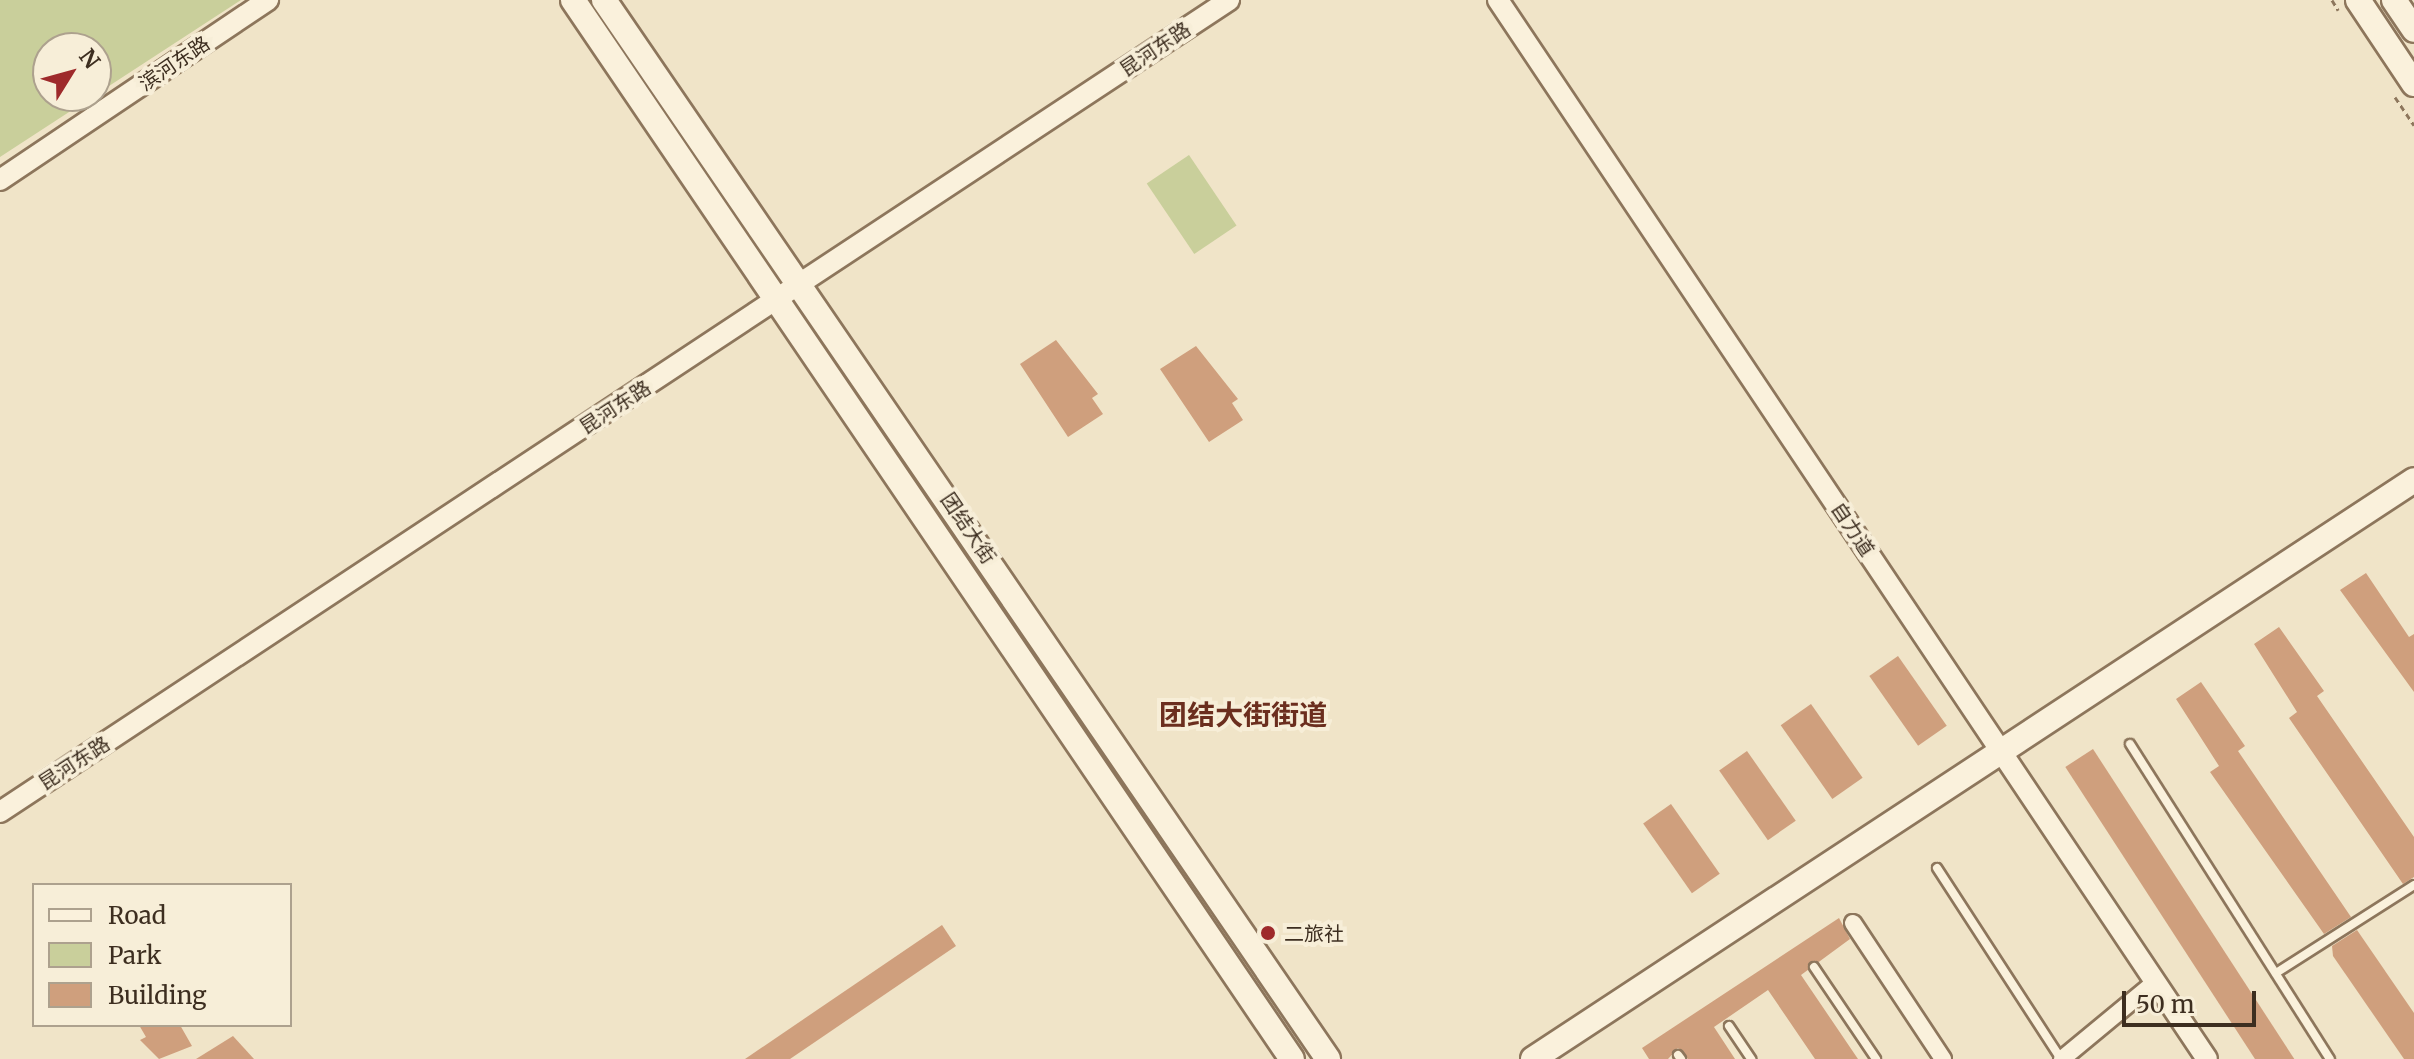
<!DOCTYPE html>
<html>
<head>
<meta charset="utf-8">
<style>
	body { margin:0 }
	#map { position:relative; width:2414px; height:1059px; overflow:hidden; background:#f0e4c8; font-family:Merriweather,"Noto Sans SC",serif }
	div>[style] { position:absolute }
	.green>* { inset:0; background:#c9cf9b; transform-origin:0 0 }
	.building>* { inset:0; background:#cf9f7d; transform-origin:0 0 }
	.path>* { height:3px; margin-top:-1.5px; transform-origin:0; background:repeating-linear-gradient(90deg,#8d765c 0 6px,transparent 0 10px) }
	.roads { filter:drop-shadow(2px 0 #8d765c) drop-shadow(-2px 0 #8d765c) drop-shadow(0 2px #8d765c) drop-shadow(0 -2px #8d765c) }
	.service>* { height:8px; margin:-4px; padding:0 4px; transform-origin:4px; border-radius:4px; background:#faf1dc }
	.minor>* { height:16px; margin:-8px; padding:0 8px; transform-origin:8px; border-radius:8px; background:#faf1dc }
	.tertiary>* { height:20px; margin:-10px; padding:0 10px; transform-origin:10px; border-radius:10px; background:#faf1dc }
	.secondary>* { height:24px; margin:-12px; padding:0 12px; transform-origin:12px; border-radius:12px; background:#faf1dc }
	.dots>* { width:22px; height:22px; translate:-50% -50%; box-sizing:border-box; border:4px solid #f7eed8; border-radius:50% }
	span { translate:-50% -50%; white-space:nowrap; text-align:center; line-height:1.15; -webkit-text-stroke:8px #f7eed8; paint-order:stroke }
	.street-label { font-size:20px; color:#3d2e20 }
	.poi-label { font-size:20px; color:#3d2e20 }
	.left { translate:0 -50%; text-align:left }
	.district-label { font-size:28px; color:#6b2e1e; font-weight:700 }
	.legend { position:absolute; left:32px; top:883px; width:260px; height:144px; box-sizing:border-box; background:#f7eed8; border:2px solid #ada18e; margin:0; padding:10px 14px; list-style:none; font-size:24px; color:#3d2e20 }
	.legend li { display:flex; align-items:center; gap:16px; height:40px }
	.legend b { width:40px; border:2px solid #ada18e }
	.north { position:absolute; left:32px; top:32px; width:80px; height:80px; box-sizing:border-box; background:#f7eed8; border:2px solid #ada18e; border-radius:50%; rotate:53deg; font-size:22px; font-weight:700; line-height:32px; text-align:center; color:#3d2e20 }
	.north::after { content:''; display:block; margin:auto; width:28px; height:36px; background:#9e2a2b; clip-path:polygon(50% 0,100% 100%,50% 72%,0 100%) }
	.scale { position:absolute; left:2122px; top:991px; width:134px; height:36px; box-sizing:border-box; border:4px solid #3d2e20; border-top:0; padding-left:10px; font-size:24px; line-height:28px; white-space:nowrap; color:#3d2e20; -webkit-text-stroke:6px #f7eed8; paint-order:stroke }
</style>
</head>
<body>
<div id="map">
	<div class="green">
		<i style="clip-path:polygon(evenodd,0 0,241px 0,0 157px,0 0,48px 48px,96px 48px,96px 96px,48px 96px,48px 48px)"></i>
		<i style="left:1189px;top:155px;width:85px;height:51px;rotate:56deg"></i>
	</div>
	<div class="building">
		<i style="clip-path:polygon(1056px 340px,1098px 394px,1092px 398px,1103px 414px,1068px 437px,1020px 364px)"></i>
		<i style="clip-path:polygon(1196px 346px,1238px 399px,1232px 403px,1243px 420px,1209px 442px,1160px 369px)"></i>
		<i style="clip-path:polygon(2366px 573px,2409px 637px,2414px 634px,2414px 692px,2340px 590px)"></i>
		<i style="clip-path:polygon(2279px 627px,2324px 691px,2317px 696px,2414px 837px,2414px 877px,2403px 884px,2289px 718px,2297px 712px,2254px 644px)"></i>
		<i style="left:1898px;top:656px;width:85px;height:35px;rotate:55deg"></i>
		<i style="clip-path:polygon(2201px 682px,2245px 746px,2238px 751px,2351px 917px,2324px 934px,2210px 772px,2219px 766px,2176px 699px)"></i>
		<i style="left:1811px;top:704px;width:90px;height:37px;rotate:55deg"></i>
		<i style="left:2093px;top:749px;width:371px;height:33px;rotate:57deg"></i>
		<i style="left:1747px;top:751px;width:85px;height:34px;rotate:55deg"></i>
		<i style="left:1671px;top:804px;width:85px;height:34px;rotate:55deg"></i>
		<i style="clip-path:polygon(1839px 918px,1850px 939px,1801px 975px,1858px 1059px,1815px 1059px,1768px 990px,1714px 1027px,1735px 1059px,1688px 1059px,1678px 1048px,1668px 1059px,1649px 1059px,1642px 1048px)"></i>
		<i style="clip-path:polygon(942px 925px,956px 946px,790px 1059px,745px 1059px)"></i>
		<i style="clip-path:polygon(2357px 930px,2414px 1013px,2414px 1059px,2404px 1059px,2333px 956px,2332px 946px)"></i>
		<i style="clip-path:polygon(139px 1025px,180px 1025px,192px 1046px,159px 1059px,140px 1040px,146px 1037px)"></i>
		<i style="clip-path:polygon(233px 1036px,254px 1059px,196px 1059px)"></i>
	</div>
	<div class="path">
		<i style="left:2332px;top:0;width:12px;rotate:59deg"></i>
		<i style="left:2395px;top:97px;width:34px;rotate:56deg"></i>
	</div>
	<div class="roads">
		<div class="service">
			<i style="left:2130px;top:744px;width:373px;rotate:57.6deg"></i>
			<i style="left:1937px;top:868px;width:228px;rotate:57deg"></i>
			<i style="left:1814px;top:967px;width:111px;rotate:56deg"></i>
			<i style="left:2276px;top:973px;width:164px;rotate:-32.5deg"></i>
			<i style="left:1729px;top:1026px;width:40px;rotate:56deg"></i>
			<i style="left:1678px;top:1055px;width:5px;rotate:53deg"></i>
		</div>
		<div class="minor">
			<i style="left:1853px;top:923px;width:163px;rotate:56.5deg"></i>
			<i style="left:2062px;top:1059px;width:121px;rotate:-39.6deg"></i>
		</div>
		<div class="tertiary">
			<i style="left:1498px;top:0;width:1274px;rotate:56.2deg"></i>
			<i style="left:0;top:180px;width:323px;rotate:-33.9deg"></i>
			<i style="left:0;top:812px;width:1473px;rotate:-33.45deg"></i>
		</div>
		<div class="secondary">
			<i style="left:573px;top:0;width:1280px;rotate:55.83deg"></i>
			<i style="left:604px;top:0;width:1283px;rotate:55.64deg"></i>
			<i style="left:2358px;top:0;width:101px;rotate:56.3deg"></i>
			<i style="left:2394px;top:0;width:36px;rotate:56deg"></i>
			<i style="left:1533px;top:1059px;width:1054px;rotate:-33.31deg"></i>
		</div>
	</div>
	<div class="dots">
		<i style="left:1268px;top:933px;background:#9e2a2b"></i>
	</div>
	<div class="street-label">
		<span style="left:1155px;top:49px;rotate:-34deg">昆河东路</span>
		<span style="left:174px;top:63px;rotate:-34deg">滨河东路</span>
		<span style="left:615px;top:407px;rotate:-33deg">昆河东路</span>
		<span style="left:969px;top:528px;rotate:56deg">团结大街</span>
		<span style="left:1853px;top:529px;rotate:56deg">自力道</span>
		<span style="left:74px;top:763px;rotate:-33deg">昆河东路</span>
	</div>
	<div class="poi-label">
		<span class="left" style="left:1284px;top:933px">二旅社</span>
	</div>
	<div class="district-label">
		<span style="left:1243px;top:715px">团结大街街道</span>
	</div>
	<ul class="legend">
	<li><b style="height:10px;background:#faf1dc"></b>Road</li>
	<li><b style="height:22px;background:#c9cf9b"></b>Park</li>
	<li><b style="height:22px;background:#cf9f7d"></b>Building</li>
	</ul>
	<div class="north">N</div>
	<div class="scale">50 m</div>
</div>
</body>
</html>
